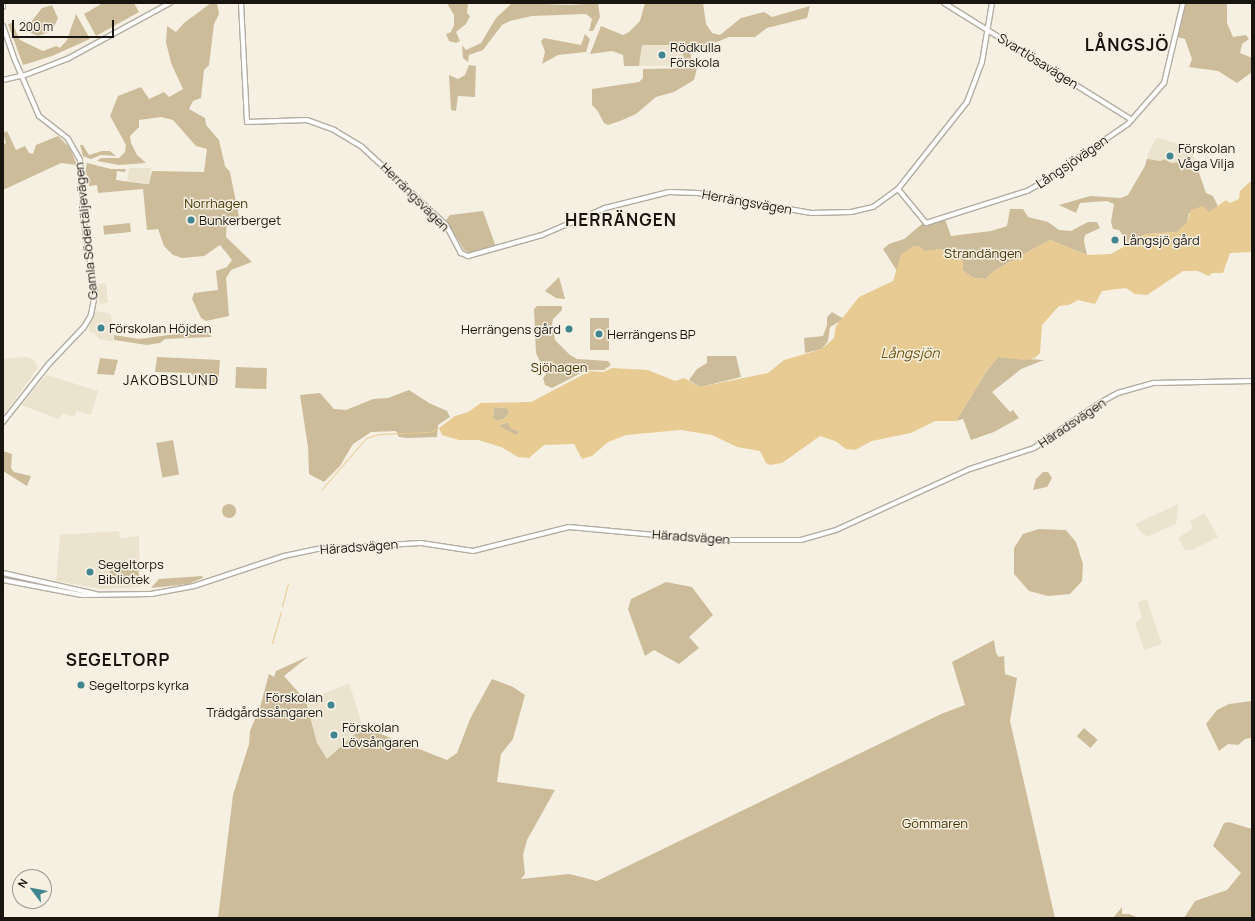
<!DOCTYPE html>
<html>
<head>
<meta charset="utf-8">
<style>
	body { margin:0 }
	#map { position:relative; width:1255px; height:921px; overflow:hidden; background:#f6f0e3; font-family:Manrope,sans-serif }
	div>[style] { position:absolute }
	.built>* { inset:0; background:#ece3cf; transform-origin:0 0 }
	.green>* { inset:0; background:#cdbc99; transform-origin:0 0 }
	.round { border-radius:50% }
	.water>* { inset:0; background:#e7cb92 }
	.stream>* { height:1px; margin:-0.5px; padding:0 0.5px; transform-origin:0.5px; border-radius:0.5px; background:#e7cb92 }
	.roads { filter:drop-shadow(1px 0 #b2aca1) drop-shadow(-1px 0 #b2aca1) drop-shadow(0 1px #b2aca1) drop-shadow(0 -1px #b2aca1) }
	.tertiary>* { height:4px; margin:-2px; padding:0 2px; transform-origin:2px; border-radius:2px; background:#fff }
	.dots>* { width:11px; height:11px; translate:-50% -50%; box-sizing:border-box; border:2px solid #f6f0e3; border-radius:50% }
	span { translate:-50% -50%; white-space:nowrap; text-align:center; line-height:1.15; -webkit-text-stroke:3px #f6f0e3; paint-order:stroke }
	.poi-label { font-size:13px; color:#181511 }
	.left { translate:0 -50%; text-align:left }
	.right { translate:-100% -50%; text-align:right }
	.street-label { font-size:13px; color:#181511 }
	.park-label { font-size:13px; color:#433100 }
	.water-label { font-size:14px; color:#6c5109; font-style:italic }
	.neighbourhood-label { font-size:14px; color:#181511; letter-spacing:1px }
	.district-label { font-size:17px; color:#181511; font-weight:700; letter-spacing:1px }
	.frame { position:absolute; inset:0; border:4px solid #181511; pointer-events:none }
	.north { position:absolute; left:12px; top:869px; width:40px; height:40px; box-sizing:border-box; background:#f6f0e3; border:1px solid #9d988f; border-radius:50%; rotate:302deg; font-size:11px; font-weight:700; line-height:16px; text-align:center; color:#181511 }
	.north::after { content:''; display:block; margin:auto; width:14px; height:18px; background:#408691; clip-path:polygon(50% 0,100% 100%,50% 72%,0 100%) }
	.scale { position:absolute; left:12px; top:20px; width:102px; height:18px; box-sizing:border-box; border:2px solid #181511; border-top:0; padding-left:5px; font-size:12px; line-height:14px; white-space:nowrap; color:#181511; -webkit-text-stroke:3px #f6f0e3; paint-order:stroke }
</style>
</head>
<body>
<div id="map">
	<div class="built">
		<i style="clip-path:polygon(642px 45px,682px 45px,684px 65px,639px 66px)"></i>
		<i style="clip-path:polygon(1157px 137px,1192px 149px,1195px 161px,1194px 164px,1145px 166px,1148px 153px)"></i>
		<i style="clip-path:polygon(129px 168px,151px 168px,149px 184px,127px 181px)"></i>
		<i style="left:106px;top:283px;width:20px;height:9px;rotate:84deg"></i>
		<i style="clip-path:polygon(96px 311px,111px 314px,114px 335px,113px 342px,99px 339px,94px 333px,89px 331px,89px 325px)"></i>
		<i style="clip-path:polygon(26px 357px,33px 359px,38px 368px,3px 416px,3px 359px)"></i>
		<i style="clip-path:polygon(47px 375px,98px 391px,91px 415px,77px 411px,74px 417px,63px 413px,59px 419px,21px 405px)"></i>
		<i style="clip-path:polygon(1178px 504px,1176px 524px,1147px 537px,1141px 533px,1135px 524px)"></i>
		<i style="clip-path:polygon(1205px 513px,1218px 537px,1192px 550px,1185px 550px,1178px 538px,1193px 528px,1190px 521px)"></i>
		<i style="clip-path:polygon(119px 531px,120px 538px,139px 536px,140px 587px,102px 589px,56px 581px,60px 535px)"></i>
		<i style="clip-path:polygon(1147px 599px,1162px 644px,1144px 650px,1135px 623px,1142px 617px,1137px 602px)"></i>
		<i style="clip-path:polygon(349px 683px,363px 727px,327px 759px,317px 743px,306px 701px)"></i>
	</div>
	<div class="green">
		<i style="clip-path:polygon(103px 3px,134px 3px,139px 12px,96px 36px,84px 14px)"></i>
		<i style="clip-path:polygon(211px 3px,217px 3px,219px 14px,214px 24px,209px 65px,204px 70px,201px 98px,193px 101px,189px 109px,205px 118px,206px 125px,219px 140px,225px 166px,230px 172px,239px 217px,227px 220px,226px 237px,252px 262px,231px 270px,226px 278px,229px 316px,206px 321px,201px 318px,192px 299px,194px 293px,218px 290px,216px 271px,227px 267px,232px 260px,220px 245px,204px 256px,182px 258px,173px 255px,164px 246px,158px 229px,147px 230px,143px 189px,98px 193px,97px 185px,89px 186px,88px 176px,85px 174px,87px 163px,111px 169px,126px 169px,125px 172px,117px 171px,116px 180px,146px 184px,149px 184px,152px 171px,204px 172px,207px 149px,196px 146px,173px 120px,161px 117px,139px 120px,139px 127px,130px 136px,131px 143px,137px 155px,146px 163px,119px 165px,97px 161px,101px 158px,119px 158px,125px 152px,126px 145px,110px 116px,118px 96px,141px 87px,149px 99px,164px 92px,169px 97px,183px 89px,171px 63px,166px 42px,167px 26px,176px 32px,184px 23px)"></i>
		<i style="clip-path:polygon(447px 3px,468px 3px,467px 13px,470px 16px,466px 24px,456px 32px,460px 41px,456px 43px,449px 41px,446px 34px,451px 32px,454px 25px,454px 15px)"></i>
		<i style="clip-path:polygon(512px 3px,571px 5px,598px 3px,600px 17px,593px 31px,589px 31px,592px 19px,586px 14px,532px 16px,510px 21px,502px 25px,483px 50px,469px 55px,468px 62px,463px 58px,462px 45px,466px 50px,481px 43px,496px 18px)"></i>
		<i style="clip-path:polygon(645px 3px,703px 3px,706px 24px,712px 33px,720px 35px,741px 18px,764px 12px,772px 17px,810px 6px,807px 18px,767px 28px,755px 37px,729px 37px,702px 48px,691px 50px,691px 64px,684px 65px,682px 45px,642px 45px,639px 66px,624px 66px,623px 55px,612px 51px,590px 54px,601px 26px,623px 35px,629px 32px,640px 21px)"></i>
		<i style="clip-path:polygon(1184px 3px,1227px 3px,1227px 23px,1233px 37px,1246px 35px,1249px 39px,1242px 44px,1240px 53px,1252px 58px,1252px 72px,1237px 83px,1218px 71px,1189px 67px,1192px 59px,1185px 39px,1177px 37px)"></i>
		<i style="clip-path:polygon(52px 5px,58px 18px,52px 31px,38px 36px,31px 33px,26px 24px,31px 22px,42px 8px)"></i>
		<i style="clip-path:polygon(76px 14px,90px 39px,52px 56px,23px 65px,8px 24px,12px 23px,20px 40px,43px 51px,56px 46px,60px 48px,67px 40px)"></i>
		<i style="clip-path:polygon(585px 34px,590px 39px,586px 52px,558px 55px,542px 64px,545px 52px,541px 41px,544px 38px,581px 45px)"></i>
		<i style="clip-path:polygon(469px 65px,476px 66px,475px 97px,458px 96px,456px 111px,451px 110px,449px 75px,458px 79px,465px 75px)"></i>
		<i style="clip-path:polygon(697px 68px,694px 80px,674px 92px,656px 97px,636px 114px,620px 121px,608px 125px,604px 123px,597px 110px,592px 105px,592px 89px,639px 82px,643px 78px,643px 69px)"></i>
		<i style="clip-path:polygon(7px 131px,16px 150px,25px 146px,29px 153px,33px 154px,36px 145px,58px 136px,70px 148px,77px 165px,61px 163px,3px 190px,3px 144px,6px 143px,3px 133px)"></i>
		<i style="clip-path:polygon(80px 145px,83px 145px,89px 155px,102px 151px,110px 151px,116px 156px,101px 155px,91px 159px,83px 156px)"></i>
		<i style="clip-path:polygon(1147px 159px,1160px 161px,1166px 159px,1171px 163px,1195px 161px,1206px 193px,1213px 196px,1218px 206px,1209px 213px,1189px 213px,1187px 223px,1177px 232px,1146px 234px,1128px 243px,1119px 230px,1113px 229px,1111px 222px,1114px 204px,1107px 201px,1080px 203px,1076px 213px,1059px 205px,1090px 196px,1121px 198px,1128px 195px,1145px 166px)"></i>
		<i style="clip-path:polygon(1010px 209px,1023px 209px,1028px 217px,1048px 222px,1059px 230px,1071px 231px,1088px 222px,1097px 222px,1100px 228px,1085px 235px,1084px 241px,1087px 255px,1050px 240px,995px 270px,986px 279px,973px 278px,962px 270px,963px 262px,955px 254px,940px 249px,901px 255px,897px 271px,883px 249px,889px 244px,904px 239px,922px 224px,945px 219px,951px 236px,991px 231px,1007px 226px)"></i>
		<i style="clip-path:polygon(483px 211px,496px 247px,470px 253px,464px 250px,446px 220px,450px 215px)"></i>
		<i style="left:130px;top:223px;width:9px;height:27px;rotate:84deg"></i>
		<i style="clip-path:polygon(559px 277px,565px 299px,556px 298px,545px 291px)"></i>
		<i style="clip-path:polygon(537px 306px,562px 306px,562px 310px,553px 319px,552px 325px,555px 340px,570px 355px,577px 359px,608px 361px,611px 365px,604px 370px,587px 370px,552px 388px,545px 385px,543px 378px,546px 374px,536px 353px,534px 309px)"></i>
		<i style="clip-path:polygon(832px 312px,844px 319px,830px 327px,828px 341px,822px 349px,805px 353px,804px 338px,823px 336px,827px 325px,827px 317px)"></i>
		<i style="left:590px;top:318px;width:19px;height:32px"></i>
		<i style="clip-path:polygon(205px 330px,212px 337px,165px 339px,160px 343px,147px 345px,114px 340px,114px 335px,139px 339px)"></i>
		<i style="clip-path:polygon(707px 356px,736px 356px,741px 377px,700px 387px,689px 380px,697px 369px,707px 363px)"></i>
		<i style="clip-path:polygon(157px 357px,220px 360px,218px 385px,200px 386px,191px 373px,155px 372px)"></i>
		<i style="clip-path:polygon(998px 357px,1044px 360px,1021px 369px,992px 392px,1010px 412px,1013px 410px,1019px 418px,994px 432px,971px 440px,963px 419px,956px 421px,986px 372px)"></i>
		<i style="clip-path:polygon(100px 358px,118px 360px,114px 375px,97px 374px)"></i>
		<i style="left:236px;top:367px;width:31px;height:21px;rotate:2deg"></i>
		<i style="clip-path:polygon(409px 390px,429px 403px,447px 411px,450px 417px,438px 425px,437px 437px,407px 438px,399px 437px,396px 431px,371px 432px,353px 444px,340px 466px,324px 482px,309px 474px,308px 447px,300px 395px,320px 393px,334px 409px,346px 410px,373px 399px,388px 398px)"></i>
		<i style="clip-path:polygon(494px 407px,506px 408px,510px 412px,504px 419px,496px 421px,493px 418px)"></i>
		<i style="clip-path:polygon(508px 422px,519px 431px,517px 436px,498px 426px)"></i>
		<i style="left:173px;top:440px;width:35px;height:17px;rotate:80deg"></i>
		<i style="clip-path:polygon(3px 451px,12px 454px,11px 468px,14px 472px,31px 476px,27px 486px,3px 471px)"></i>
		<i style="clip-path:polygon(1043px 472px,1048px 472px,1052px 478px,1047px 487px,1033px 490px,1036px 479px)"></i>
		<i class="round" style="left:222px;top:504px;width:14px;height:14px"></i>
		<i style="clip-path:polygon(1039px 529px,1066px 530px,1076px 542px,1083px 564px,1082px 581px,1070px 594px,1048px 596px,1029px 591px,1014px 574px,1014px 548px,1023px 534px)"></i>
		<i style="left:137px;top:560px;width:16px;height:28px;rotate:83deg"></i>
		<i style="clip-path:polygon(202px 576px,203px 578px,188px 584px,151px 588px,159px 579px)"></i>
		<i style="clip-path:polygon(666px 582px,692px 587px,713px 615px,689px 637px,699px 648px,679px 664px,654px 650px,645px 656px,628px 609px,631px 599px)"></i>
		<i style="clip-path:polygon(994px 640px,996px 653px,999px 657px,1004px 656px,1005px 674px,1017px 678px,1010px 721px,1055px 918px,218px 918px,233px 795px,249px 744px,250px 731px,260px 707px,269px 674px,274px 677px,276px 671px,309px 656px,284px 676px,306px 701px,317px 743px,327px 759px,363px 727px,447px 760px,457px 753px,470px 719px,492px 679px,513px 687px,525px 695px,513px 739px,501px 754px,497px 782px,555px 790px,527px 840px,523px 855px,525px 874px,521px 879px,569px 874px,597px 881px,941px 714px,965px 705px,952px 662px)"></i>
		<i style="clip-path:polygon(1252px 701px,1252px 738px,1245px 739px,1238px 745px,1228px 744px,1219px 751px,1206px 724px,1217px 710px,1229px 704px)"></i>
		<i style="left:1084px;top:728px;width:18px;height:11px;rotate:41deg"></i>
		<i style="clip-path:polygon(1229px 822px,1252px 829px,1252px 918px,1184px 918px,1195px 901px,1227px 890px,1241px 873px,1213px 846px,1224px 823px)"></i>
		<i style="clip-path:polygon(1122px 907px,1122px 914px,1129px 914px,1139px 918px,1113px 918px)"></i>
	</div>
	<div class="water">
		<i style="clip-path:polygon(evenodd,1252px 180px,1252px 252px,1230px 253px,1223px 273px,1213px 273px,1208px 276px,1198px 271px,1183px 271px,1147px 295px,1135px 294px,1126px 288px,1102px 291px,1095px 304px,1078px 300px,1069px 305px,1059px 306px,1042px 325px,1040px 353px,1035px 358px,1026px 360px,998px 357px,986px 372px,956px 421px,935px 421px,911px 433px,872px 441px,855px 450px,846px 449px,835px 441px,820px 436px,782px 463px,770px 465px,766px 463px,760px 451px,737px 447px,712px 435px,681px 430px,626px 435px,608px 442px,592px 456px,582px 459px,574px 444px,544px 445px,529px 458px,518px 457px,501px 447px,478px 440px,459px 440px,442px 435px,439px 428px,455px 416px,468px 412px,481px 403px,531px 402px,590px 371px,603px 372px,612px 368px,648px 370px,675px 381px,684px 378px,700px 387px,768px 373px,784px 360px,822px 349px,834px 338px,836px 326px,859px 297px,893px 281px,901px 255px,913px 246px,919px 246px,925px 251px,940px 249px,955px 254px,963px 262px,962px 270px,973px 278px,986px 279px,995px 270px,1050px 240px,1087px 255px,1111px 254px,1146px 234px,1177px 232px,1187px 223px,1191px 210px,1203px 206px,1209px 212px,1226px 200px,1230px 203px,1239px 199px,1240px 191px,1252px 180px,494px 407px,506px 408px,510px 412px,504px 419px,496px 421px,493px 417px,494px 407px,1252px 180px,508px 422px,511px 429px,519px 431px,517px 435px,498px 426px,508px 422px)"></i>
	</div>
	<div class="stream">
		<i style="left:322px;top:489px;width:67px;rotate:-49.2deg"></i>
		<i style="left:366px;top:438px;width:14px;rotate:-17deg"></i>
		<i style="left:379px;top:434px;width:50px;rotate:-2.3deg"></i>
		<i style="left:429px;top:432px;width:9px;rotate:-21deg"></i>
		<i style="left:282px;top:606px;width:23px;rotate:-75deg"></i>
		<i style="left:272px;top:643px;width:32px;rotate:-74deg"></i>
	</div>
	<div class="roads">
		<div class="tertiary">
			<i style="left:241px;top:3px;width:119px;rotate:87.1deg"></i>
			<i style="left:247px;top:122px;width:60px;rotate:-1.9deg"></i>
			<i style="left:307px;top:120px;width:29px;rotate:20deg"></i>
			<i style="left:334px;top:130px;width:33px;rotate:31deg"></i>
			<i style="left:362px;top:147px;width:115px;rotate:42.9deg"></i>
			<i style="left:446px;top:225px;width:32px;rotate:62deg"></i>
			<i style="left:461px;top:253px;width:8px;rotate:23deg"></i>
			<i style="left:468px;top:256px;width:77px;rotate:-15.8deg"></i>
			<i style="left:542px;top:235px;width:69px;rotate:-23.2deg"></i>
			<i style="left:605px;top:208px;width:66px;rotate:-14deg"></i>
			<i style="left:669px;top:192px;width:29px;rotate:2deg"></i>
			<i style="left:698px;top:193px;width:115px;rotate:10deg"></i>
			<i style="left:811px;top:213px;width:40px;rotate:-1.4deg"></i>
			<i style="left:851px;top:212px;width:23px;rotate:-13deg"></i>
			<i style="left:873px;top:207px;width:31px;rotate:-36deg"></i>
			<i style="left:898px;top:189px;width:111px;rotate:-51.6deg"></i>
			<i style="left:967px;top:102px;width:43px;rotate:-69.4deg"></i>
			<i style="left:982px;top:62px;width:60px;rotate:-80.4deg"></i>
			<i style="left:944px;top:3px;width:221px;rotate:31.9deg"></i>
			<i style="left:3px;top:7px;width:4px;rotate:-90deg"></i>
			<i style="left:3px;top:26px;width:34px;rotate:71deg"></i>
			<i style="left:14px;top:58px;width:63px;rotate:66.7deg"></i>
			<i style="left:39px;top:116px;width:37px;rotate:38deg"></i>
			<i style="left:68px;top:139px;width:24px;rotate:60deg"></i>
			<i style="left:80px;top:160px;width:63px;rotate:86.4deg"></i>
			<i style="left:84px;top:223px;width:72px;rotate:81.2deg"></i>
			<i style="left:95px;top:294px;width:21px;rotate:101deg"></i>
			<i style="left:91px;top:315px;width:14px;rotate:120deg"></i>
			<i style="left:84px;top:327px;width:52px;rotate:133.5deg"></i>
			<i style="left:48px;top:365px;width:73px;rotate:128.3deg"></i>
			<i style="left:3px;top:80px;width:26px;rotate:-13deg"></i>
			<i style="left:28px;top:74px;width:44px;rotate:-21.3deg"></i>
			<i style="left:69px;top:58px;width:115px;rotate:-28.6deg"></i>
			<i style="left:898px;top:189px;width:44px;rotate:50.5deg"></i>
			<i style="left:926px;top:223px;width:106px;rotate:-17.6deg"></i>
			<i style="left:1027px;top:191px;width:18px;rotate:-29deg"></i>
			<i style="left:1043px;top:182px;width:103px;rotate:-34.3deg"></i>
			<i style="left:1128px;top:124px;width:55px;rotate:-48.7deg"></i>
			<i style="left:1164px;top:83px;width:82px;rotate:-76.6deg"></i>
			<i style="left:3px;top:573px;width:95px;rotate:12.7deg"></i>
			<i style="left:3px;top:580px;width:80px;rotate:10.8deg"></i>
			<i style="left:82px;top:595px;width:69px;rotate:-0.8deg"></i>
			<i style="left:151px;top:594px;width:44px;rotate:-10.5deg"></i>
			<i style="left:194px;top:586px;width:95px;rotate:-18.4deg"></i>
			<i style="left:284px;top:556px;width:35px;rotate:-12deg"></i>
			<i style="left:318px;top:549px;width:103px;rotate:-3.3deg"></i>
			<i style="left:421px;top:543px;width:53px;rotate:8.7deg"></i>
			<i style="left:473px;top:551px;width:99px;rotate:-14deg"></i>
			<i style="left:569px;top:527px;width:142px;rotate:5.3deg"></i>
			<i style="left:710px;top:540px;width:91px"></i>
			<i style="left:801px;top:540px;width:36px;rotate:-16deg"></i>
			<i style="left:836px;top:530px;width:147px;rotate:-24.5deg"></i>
			<i style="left:970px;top:469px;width:67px;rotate:-18.2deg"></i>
			<i style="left:1034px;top:448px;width:78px;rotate:-34.5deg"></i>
			<i style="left:1098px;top:404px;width:23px;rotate:-29deg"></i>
			<i style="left:1118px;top:393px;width:37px;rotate:-16deg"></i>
			<i style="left:1154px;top:383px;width:98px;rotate:-1.2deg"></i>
		</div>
	</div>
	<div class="dots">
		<i style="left:662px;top:55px;background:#408691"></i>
		<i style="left:1170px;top:156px;background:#408691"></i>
		<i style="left:191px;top:220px;background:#408691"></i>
		<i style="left:1115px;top:240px;background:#408691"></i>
		<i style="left:101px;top:328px;background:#408691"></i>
		<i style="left:569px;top:329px;background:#408691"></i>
		<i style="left:599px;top:334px;background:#408691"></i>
		<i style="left:90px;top:572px;background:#408691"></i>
		<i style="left:81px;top:685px;background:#408691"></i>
		<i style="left:331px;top:705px;background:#408691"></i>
		<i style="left:334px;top:735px;background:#408691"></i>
	</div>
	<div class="poi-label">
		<span class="left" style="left:670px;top:55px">Rödkulla<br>Förskola</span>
		<span class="left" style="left:1178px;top:156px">Förskolan<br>Våga Vilja</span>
		<span class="left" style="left:199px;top:220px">Bunkerberget</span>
		<span class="left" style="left:1123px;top:240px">Långsjö gård</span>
		<span class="left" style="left:109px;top:328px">Förskolan Höjden</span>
		<span class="right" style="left:561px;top:329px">Herrängens gård</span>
		<span class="left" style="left:607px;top:334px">Herrängens BP</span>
		<span class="left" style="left:98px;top:572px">Segeltorps<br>Bibliotek</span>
		<span class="left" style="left:89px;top:685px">Segeltorps kyrka</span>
		<span class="right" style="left:323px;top:705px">Förskolan<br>Trädgårdssångaren</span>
		<span class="left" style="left:342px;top:735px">Förskolan<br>Lövsångaren</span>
	</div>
	<div class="street-label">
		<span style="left:1038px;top:61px;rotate:32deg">Svartlösavägen</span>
		<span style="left:1072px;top:162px;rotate:-34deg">Långsjövägen</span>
		<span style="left:415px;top:197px;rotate:45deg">Herrängsvägen</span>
		<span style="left:747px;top:202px;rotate:10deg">Herrängsvägen</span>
		<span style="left:86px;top:231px;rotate:-96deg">Gamla Södertäljevägen</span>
		<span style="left:1072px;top:423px;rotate:-34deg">Häradsvägen</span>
		<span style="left:691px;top:537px;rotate:4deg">Häradsvägen</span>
		<span style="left:359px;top:547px;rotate:-4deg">Häradsvägen</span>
	</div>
	<div class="park-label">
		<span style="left:216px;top:203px">Norrhagen</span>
		<span style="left:983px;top:253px">Strandängen</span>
		<span style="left:559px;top:367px">Sjöhagen</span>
		<span style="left:935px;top:823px">Gömmaren</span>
	</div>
	<div class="water-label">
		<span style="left:910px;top:353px">Långsjön</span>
	</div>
	<div class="neighbourhood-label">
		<span style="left:171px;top:380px">JAKOBSLUND</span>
	</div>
	<div class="district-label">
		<span style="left:1127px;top:45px">LÅNGSJÖ</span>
		<span style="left:621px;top:220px">HERRÄNGEN</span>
		<span style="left:118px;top:660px">SEGELTORP</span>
	</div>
	<div class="frame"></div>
	<div class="north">N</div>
	<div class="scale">200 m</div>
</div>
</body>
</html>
